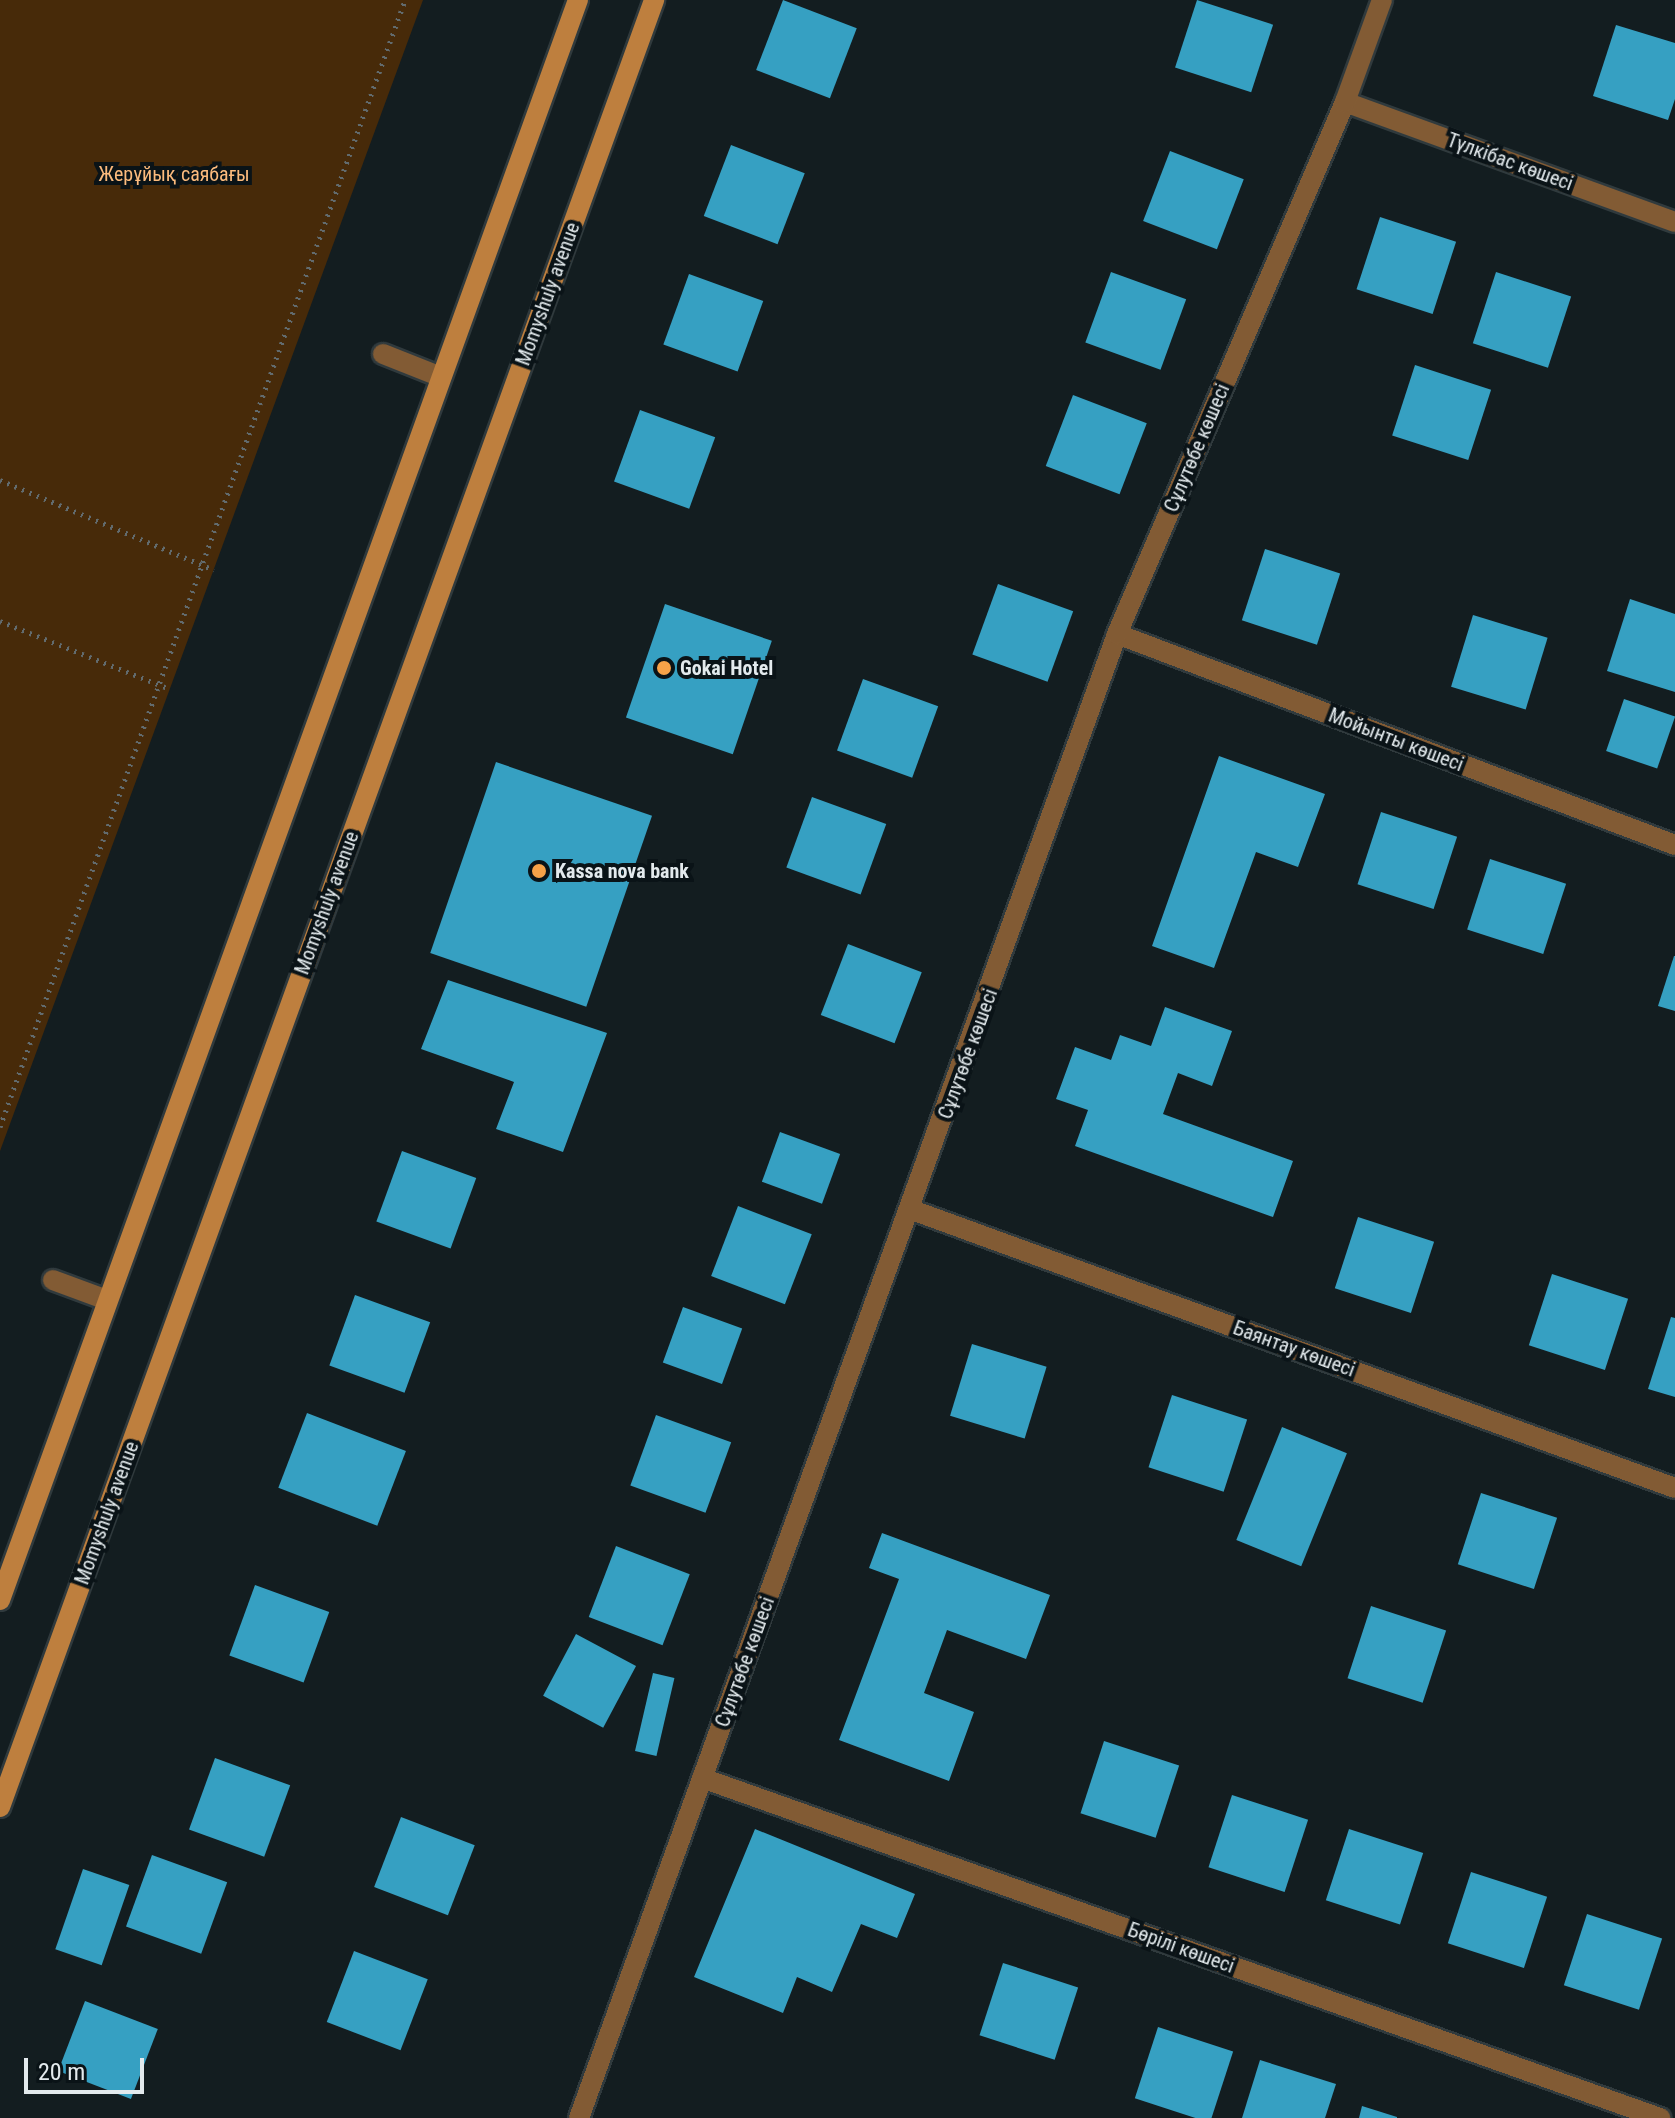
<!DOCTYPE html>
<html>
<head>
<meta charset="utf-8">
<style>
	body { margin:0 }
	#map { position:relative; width:1675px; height:2118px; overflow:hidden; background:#131d20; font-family:"Roboto Condensed",sans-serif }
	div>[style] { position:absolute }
	.green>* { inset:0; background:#472a09 }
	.building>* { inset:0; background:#36a0c2; transform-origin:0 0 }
	.path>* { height:5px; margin-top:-2.5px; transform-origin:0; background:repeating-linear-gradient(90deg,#626b6e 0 2px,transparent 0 8px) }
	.roads { filter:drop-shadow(2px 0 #303a3d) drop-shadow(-2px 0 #303a3d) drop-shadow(0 2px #303a3d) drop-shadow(0 -2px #303a3d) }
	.service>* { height:20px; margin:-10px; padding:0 10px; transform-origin:10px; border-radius:10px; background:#825b34 }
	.minor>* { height:20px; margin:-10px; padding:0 10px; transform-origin:10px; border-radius:10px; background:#825b34 }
	.secondary>* { height:20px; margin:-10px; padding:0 10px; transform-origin:10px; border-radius:10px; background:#be7f3e }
	.dots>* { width:22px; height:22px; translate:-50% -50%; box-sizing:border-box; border:4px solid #0a1317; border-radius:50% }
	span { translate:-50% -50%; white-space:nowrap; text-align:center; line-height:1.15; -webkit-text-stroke:8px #0a1317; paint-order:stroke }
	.street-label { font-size:20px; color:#e3eaed }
	.park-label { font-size:20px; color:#fcbb7d }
	.poi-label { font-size:20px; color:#e3eaed; font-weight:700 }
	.left { translate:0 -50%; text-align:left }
	.scale { position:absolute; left:24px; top:2058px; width:120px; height:36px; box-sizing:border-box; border:4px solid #e3eaed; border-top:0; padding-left:10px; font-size:24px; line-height:28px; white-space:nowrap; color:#e3eaed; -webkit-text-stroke:6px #0a1317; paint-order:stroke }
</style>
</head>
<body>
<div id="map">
	<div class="green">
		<i style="clip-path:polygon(0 0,423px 0,0 1151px)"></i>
	</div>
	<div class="building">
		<i style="left:783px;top:0;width:79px;height:75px;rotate:21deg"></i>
		<i style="left:1197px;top:0;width:80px;height:71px;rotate:18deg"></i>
		<i style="clip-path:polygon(1616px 25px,1675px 43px,1675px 99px,1668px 120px,1593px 96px)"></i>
		<i style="left:731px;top:145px;width:79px;height:76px;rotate:21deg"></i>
		<i style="left:1170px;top:151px;width:79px;height:75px;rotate:21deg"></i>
		<i style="left:1380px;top:217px;width:80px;height:76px;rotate:18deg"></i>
		<i style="left:1111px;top:272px;width:80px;height:75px;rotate:20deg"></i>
		<i style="left:1496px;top:272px;width:79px;height:75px;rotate:18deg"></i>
		<i style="left:689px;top:274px;width:79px;height:75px;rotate:20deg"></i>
		<i style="left:1415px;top:365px;width:80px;height:74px;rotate:18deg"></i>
		<i style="left:1073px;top:395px;width:79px;height:76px;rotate:21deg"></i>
		<i style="left:640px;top:410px;width:80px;height:76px;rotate:20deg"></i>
		<i style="left:1265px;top:549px;width:79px;height:75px;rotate:18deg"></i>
		<i style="left:998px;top:584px;width:80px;height:75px;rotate:20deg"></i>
		<i style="clip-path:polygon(1630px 599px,1675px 614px,1675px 692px,1607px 671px)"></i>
		<i style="left:665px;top:604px;width:113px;height:120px;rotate:19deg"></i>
		<i style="left:1473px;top:615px;width:78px;height:75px;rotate:17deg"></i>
		<i style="left:863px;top:679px;width:80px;height:76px;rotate:20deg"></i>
		<i style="left:1624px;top:699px;width:54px;height:55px;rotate:19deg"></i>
		<i style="clip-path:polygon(1219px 756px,1325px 794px,1298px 867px,1256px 852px,1214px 968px,1152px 946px)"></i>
		<i style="left:496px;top:762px;width:165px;height:202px;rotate:19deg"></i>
		<i style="left:812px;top:797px;width:79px;height:75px;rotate:20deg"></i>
		<i style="left:1381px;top:812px;width:80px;height:76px;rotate:18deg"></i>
		<i style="left:1490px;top:859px;width:80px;height:74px;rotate:18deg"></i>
		<i style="left:848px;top:944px;width:79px;height:76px;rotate:21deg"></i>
		<i style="clip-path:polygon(1674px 956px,1675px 956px,1675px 1011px,1658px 1006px)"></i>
		<i style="clip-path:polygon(448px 980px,607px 1033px,563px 1152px,496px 1129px,514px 1082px,421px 1049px)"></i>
		<i style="clip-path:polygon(1165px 1007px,1232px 1031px,1212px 1086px,1178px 1073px,1163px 1114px,1293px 1161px,1273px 1217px,1075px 1146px,1088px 1110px,1056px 1099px,1075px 1047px,1111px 1060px,1120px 1035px,1151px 1046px)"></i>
		<i style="left:780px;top:1132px;width:64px;height:53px;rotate:20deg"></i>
		<i style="left:402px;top:1151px;width:79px;height:75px;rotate:20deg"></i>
		<i style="left:738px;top:1206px;width:79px;height:75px;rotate:21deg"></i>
		<i style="left:1358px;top:1217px;width:80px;height:75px;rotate:18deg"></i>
		<i style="left:1552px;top:1274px;width:80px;height:75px;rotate:18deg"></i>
		<i style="left:355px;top:1295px;width:80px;height:75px;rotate:20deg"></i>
		<i style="left:683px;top:1307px;width:63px;height:59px;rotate:20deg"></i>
		<i style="clip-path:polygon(1671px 1317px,1675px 1318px,1675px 1397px,1648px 1389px)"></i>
		<i style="left:972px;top:1344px;width:78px;height:75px;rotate:17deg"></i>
		<i style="left:1172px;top:1395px;width:79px;height:76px;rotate:18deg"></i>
		<i style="left:307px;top:1413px;width:106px;height:80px;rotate:21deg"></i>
		<i style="left:656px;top:1415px;width:80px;height:75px;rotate:20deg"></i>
		<i style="left:1282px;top:1427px;width:70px;height:122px;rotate:22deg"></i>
		<i style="left:1481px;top:1493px;width:80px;height:75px;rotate:18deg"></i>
		<i style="clip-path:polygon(882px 1533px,1050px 1595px,1026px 1659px,947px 1630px,924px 1693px,974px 1712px,949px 1781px,839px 1740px,899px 1579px,869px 1568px)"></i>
		<i style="left:616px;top:1546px;width:79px;height:76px;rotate:21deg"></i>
		<i style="left:255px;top:1585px;width:79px;height:75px;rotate:20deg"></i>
		<i style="left:1371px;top:1606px;width:79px;height:76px;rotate:18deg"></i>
		<i style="left:576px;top:1634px;width:68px;height:70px;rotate:28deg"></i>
		<i style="left:653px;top:1673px;width:22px;height:80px;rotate:13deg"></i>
		<i style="left:1104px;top:1741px;width:79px;height:76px;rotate:18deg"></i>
		<i style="left:215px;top:1758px;width:80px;height:76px;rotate:20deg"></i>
		<i style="left:1232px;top:1795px;width:80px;height:76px;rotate:18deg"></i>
		<i style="left:401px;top:1817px;width:79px;height:75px;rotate:21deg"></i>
		<i style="clip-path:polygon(755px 1829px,915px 1894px,897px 1938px,861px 1924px,832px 1992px,797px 1977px,783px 2013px,694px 1977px)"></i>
		<i style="left:1349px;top:1829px;width:78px;height:75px;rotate:18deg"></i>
		<i style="left:152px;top:1855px;width:80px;height:76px;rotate:20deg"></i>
		<i style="left:83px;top:1869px;width:49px;height:85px;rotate:19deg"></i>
		<i style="left:1471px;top:1872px;width:80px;height:75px;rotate:18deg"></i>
		<i style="left:1587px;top:1914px;width:79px;height:75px;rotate:18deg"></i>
		<i style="left:354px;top:1951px;width:79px;height:76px;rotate:21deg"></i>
		<i style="left:1003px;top:1963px;width:79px;height:76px;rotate:18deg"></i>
		<i style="left:85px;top:2001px;width:78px;height:75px;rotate:21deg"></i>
		<i style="left:1158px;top:2027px;width:79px;height:75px;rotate:18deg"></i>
		<i style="clip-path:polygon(1260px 2060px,1336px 2084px,1325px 2118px,1242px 2118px)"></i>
		<i style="clip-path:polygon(1362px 2106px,1397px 2117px,1397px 2118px,1359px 2118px)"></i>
	</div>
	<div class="path">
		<i style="left:0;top:480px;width:232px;rotate:22.8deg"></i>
		<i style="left:0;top:621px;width:183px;rotate:21.8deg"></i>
		<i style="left:0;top:1127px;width:1198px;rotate:-70.23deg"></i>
	</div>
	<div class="roads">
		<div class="service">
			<i style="left:383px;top:354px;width:62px;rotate:21.6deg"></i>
			<i style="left:53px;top:1280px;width:58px;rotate:20.3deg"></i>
		</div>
		<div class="minor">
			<i style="left:1345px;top:102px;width:351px;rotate:20deg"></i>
			<i style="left:1117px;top:634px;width:597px;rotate:20.71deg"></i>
			<i style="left:912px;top:1210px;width:812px;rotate:20.02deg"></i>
			<i style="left:702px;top:1778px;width:1017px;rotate:19.54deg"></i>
			<i style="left:579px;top:2118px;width:1579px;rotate:-70.07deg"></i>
			<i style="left:1117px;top:634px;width:579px;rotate:-66.8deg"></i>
			<i style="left:1345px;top:102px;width:109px;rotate:-70.1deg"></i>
		</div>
		<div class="secondary">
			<i style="left:0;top:1600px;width:1701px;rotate:-70.14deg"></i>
			<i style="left:0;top:1807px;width:1922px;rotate:-70.1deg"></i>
		</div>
	</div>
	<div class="dots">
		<i style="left:664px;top:668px;background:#f6a248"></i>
		<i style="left:539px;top:871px;background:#f6a248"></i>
	</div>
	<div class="street-label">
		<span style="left:1510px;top:162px;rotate:20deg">Түлкібас көшесі</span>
		<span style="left:548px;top:294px;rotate:-70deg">Momyshuly avenue</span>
		<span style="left:1197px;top:448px;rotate:-67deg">Сұлутөбе көшесі</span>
		<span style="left:1396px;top:740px;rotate:21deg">Мойынты көшесі</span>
		<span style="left:327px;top:903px;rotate:-70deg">Momyshuly avenue</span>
		<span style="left:968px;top:1054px;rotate:-70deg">Сұлутөбе көшесі</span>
		<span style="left:1294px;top:1349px;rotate:20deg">Баянтау көшесі</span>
		<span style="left:107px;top:1513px;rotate:-70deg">Momyshuly avenue</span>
		<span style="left:745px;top:1662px;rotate:-70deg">Сұлутөбе көшесі</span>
		<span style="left:1181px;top:1948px;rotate:20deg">Бөрілі көшесі</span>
	</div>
	<div class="park-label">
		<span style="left:174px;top:174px">Жерұйық саябағы</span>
	</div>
	<div class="poi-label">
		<span class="left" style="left:680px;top:668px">Gokai Hotel</span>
		<span class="left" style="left:555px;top:871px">Kassa nova bank</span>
	</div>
	<div class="scale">20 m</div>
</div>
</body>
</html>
